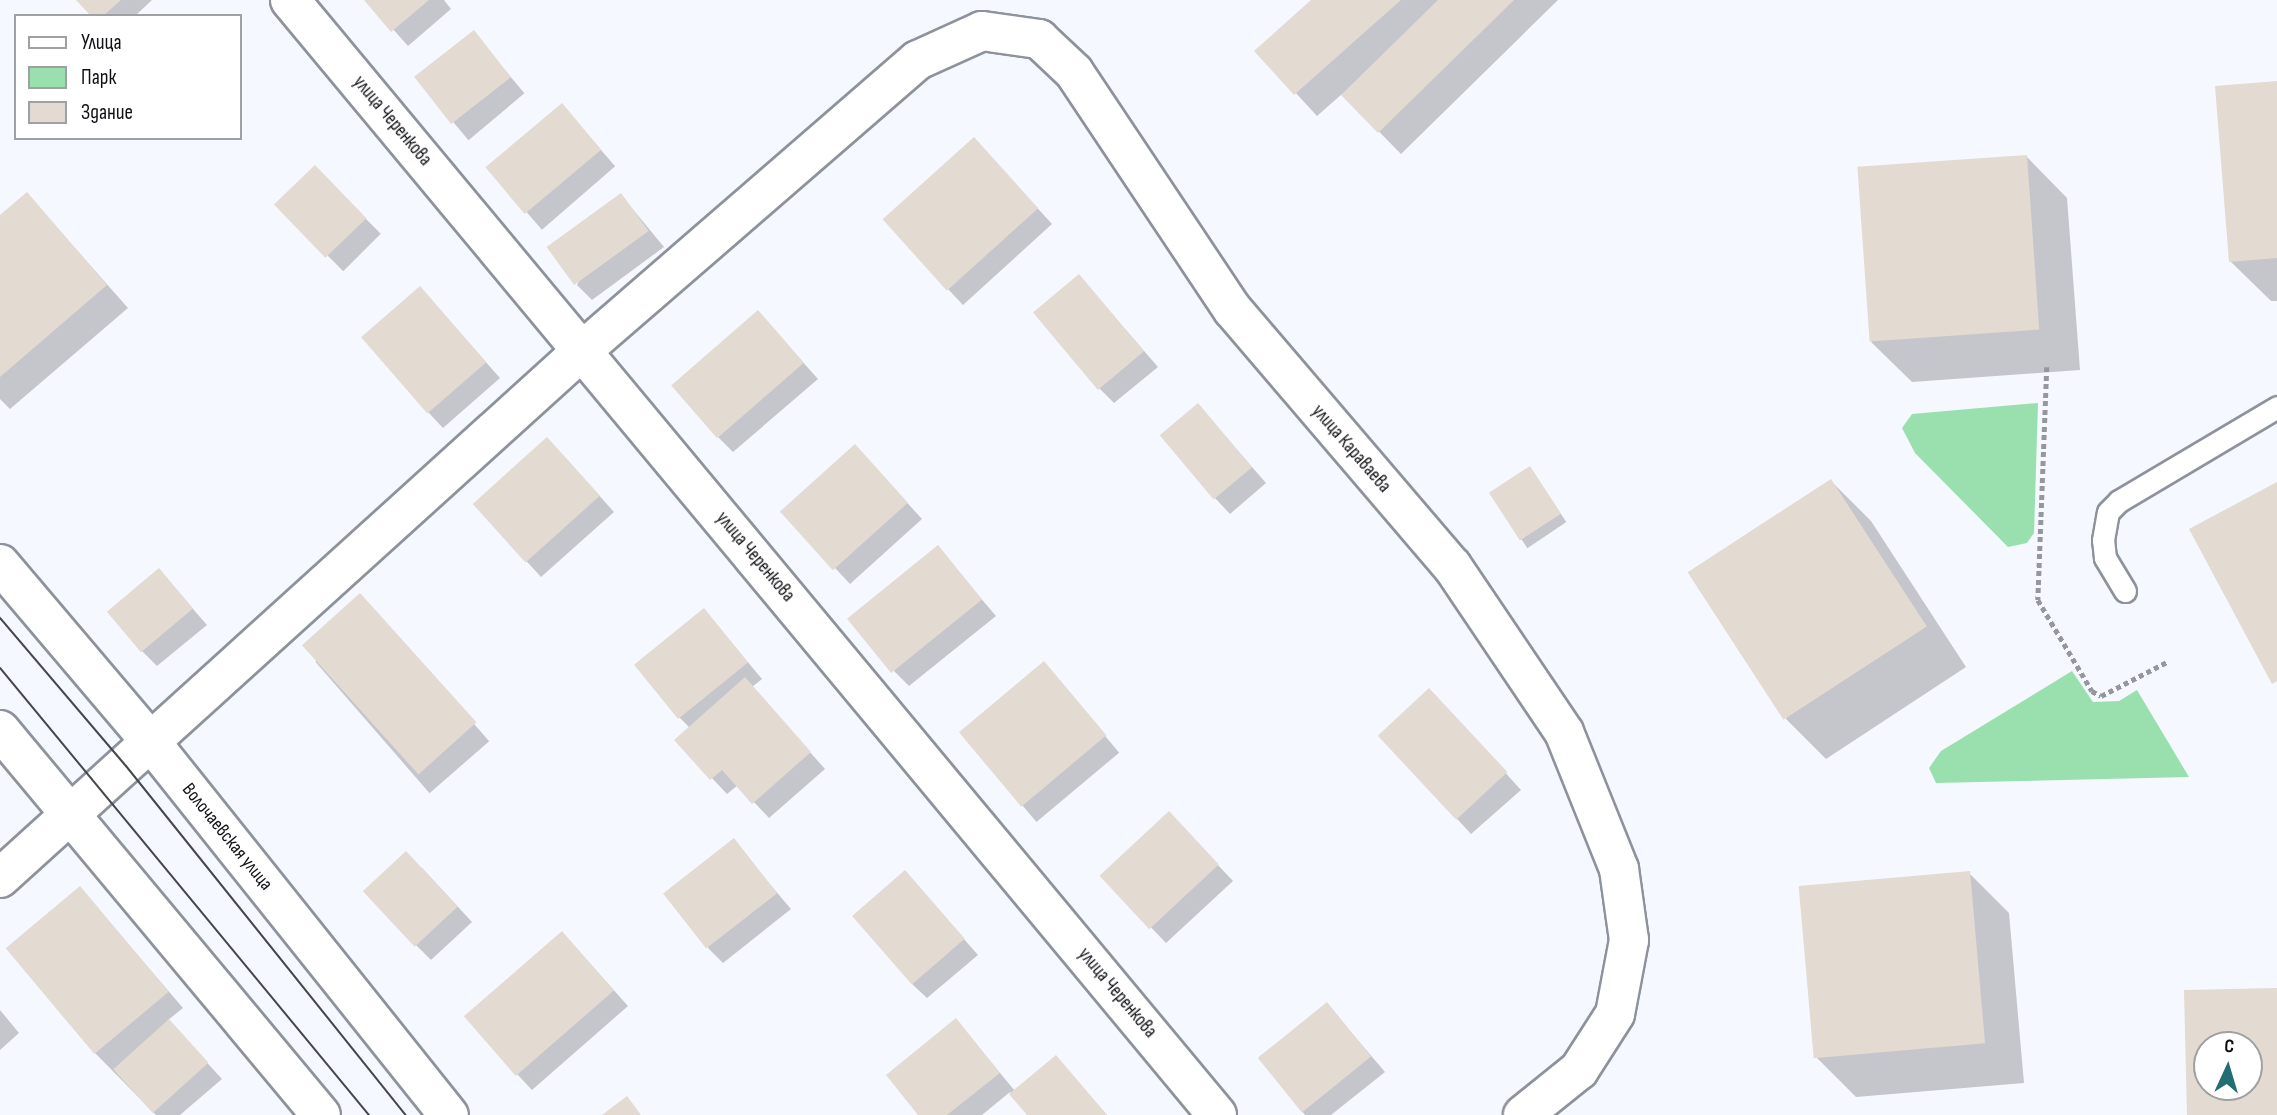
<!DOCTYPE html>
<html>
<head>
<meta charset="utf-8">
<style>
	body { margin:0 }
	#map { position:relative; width:2277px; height:1115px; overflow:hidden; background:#f5f8fe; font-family:"Sofia Sans Condensed",sans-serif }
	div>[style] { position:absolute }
	.green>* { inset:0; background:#9ae0ae }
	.shadow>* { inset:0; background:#0003; transform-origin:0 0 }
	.building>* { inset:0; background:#e3dad1; transform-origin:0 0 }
	.path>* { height:4.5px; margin-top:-2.25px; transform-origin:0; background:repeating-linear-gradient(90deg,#95979d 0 5px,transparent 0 8.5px) }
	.roads { filter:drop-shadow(2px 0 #8d929c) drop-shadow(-2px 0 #8d929c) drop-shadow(0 2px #8d929c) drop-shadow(0 -2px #8d929c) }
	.service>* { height:21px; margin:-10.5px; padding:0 10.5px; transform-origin:10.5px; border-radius:10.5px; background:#fff }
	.minor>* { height:38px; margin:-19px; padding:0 19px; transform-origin:19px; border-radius:19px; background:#fff }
	.secondary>* { height:38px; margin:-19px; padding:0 19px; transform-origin:19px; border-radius:19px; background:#fff }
	.tram>* { height:2px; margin:-1px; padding:0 1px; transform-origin:1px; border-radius:1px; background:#45474b }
	span { translate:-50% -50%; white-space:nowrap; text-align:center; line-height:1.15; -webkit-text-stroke:5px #fff; paint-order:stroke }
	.street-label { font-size:19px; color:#101115 }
	.legend { position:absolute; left:14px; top:14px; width:228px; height:126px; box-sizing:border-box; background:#fff; border:2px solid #9fa0a1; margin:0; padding:9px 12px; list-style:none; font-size:21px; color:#101115 }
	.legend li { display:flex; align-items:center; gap:14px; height:35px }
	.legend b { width:35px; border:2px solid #9fa0a1 }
	.north { position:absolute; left:2193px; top:1031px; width:70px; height:70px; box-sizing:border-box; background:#fff; border:2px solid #9fa0a1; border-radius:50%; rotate:4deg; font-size:19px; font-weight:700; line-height:28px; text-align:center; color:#101115 }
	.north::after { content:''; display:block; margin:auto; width:24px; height:32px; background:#236e74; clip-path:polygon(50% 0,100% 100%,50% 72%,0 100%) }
</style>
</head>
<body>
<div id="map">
	<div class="green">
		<i style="clip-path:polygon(2038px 403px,2034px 533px,2027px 543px,2008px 547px,1915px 453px,1902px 428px,1912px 414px)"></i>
		<i style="clip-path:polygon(2072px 671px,2093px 702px,2119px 701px,2137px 690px,2189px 777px,1936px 783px,1929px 768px,1941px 751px)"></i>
	</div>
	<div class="shadow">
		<i style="clip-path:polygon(79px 0,152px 0,135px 16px,93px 16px)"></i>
		<i style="clip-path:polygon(367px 0,444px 0,451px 9px,408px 46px)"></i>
		<i style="clip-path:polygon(1314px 0,1558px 0,1401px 154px,1342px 94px,1317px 116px,1257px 51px)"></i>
		<i style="left:473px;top:32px;width:80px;height:73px;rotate:50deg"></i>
		<i style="clip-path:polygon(2277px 83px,2277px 301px,2271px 301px,2230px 261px)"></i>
		<i style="left:562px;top:105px;width:81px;height:97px;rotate:49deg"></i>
		<i style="clip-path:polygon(989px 155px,1052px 224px,963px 305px,948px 289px)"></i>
		<i style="clip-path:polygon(2027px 157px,2067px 198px,2080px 370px,1912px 382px,1871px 342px)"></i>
		<i style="left:315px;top:168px;width:93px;height:53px;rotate:45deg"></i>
		<i style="clip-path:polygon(27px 194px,128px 308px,10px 409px,0 399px,0 217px)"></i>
		<i style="clip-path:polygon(621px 195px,664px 247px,592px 300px,577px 285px)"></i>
		<i style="clip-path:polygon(1079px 276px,1158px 367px,1114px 403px,1099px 388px)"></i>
		<i style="clip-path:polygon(420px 288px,500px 378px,443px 428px,428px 412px)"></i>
		<i style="clip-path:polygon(758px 312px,818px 379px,733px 452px,718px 437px)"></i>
		<i style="clip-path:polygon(1198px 405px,1266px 483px,1230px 514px,1215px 498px)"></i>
		<i style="clip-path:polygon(563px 455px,614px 512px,541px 577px,475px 505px)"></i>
		<i style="clip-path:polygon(870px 462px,922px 519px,850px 584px,783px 512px)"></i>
		<i style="left:1530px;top:468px;width:65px;height:47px;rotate:56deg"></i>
		<i style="clip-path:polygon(1831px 481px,1871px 521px,1966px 667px,1826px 759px,1786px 719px)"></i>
		<i style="clip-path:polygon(937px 547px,996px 616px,909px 686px,894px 671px)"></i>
		<i style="clip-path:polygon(159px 570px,207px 625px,157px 666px,142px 651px)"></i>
		<i style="left:375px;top:610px;width:174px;height:79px;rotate:49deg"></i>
		<i style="clip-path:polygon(704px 610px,762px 679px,752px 687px,825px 769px,769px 818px,738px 785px,727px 794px,676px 740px,690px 728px,679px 717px)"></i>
		<i style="left:1044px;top:663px;width:117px;height:108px;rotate:50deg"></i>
		<i style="clip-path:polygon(1444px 705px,1521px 790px,1471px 834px,1380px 735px)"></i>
		<i style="clip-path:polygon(1184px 829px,1233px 881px,1166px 943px,1102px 876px)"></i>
		<i style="clip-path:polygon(733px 841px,791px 909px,723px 963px,708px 948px)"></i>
		<i style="clip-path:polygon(422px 868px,472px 922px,431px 960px,416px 945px)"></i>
		<i style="clip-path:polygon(905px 872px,978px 955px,927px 998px,911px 983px)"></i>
		<i style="clip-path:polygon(1969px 873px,2009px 913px,2024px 1083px,1856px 1097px,1815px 1056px)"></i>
		<i style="clip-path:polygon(80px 888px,183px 1008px,168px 1020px,222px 1079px,180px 1115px,156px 1115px,95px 1053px)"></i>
		<i style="clip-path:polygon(577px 949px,628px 1006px,532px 1090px,517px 1074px)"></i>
		<i style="clip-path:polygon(1327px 1004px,1385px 1072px,1331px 1115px,1305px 1115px,1259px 1057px)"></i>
		<i style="clip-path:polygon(0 1010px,19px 1033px,0 1050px)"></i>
		<i style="clip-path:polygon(956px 1020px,1015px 1091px,1056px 1058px,1107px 1115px,1029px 1115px,1010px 1092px,982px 1115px,921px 1115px)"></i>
	</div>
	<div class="building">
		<i style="clip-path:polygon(76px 0,121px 0,103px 16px,91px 16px)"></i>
		<i style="clip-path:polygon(364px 0,429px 0,391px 32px)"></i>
		<i style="clip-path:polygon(1311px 0,1401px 0,1294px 95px,1254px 51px)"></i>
		<i style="clip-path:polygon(1438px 0,1514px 0,1378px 133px,1341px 95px)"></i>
		<i style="left:474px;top:30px;width:60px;height:76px;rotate:52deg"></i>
		<i style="clip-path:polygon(2277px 81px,2277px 258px,2229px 262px,2215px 86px)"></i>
		<i style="left:562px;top:103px;width:61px;height:100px;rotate:50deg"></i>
		<i style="left:974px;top:137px;width:96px;height:123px;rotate:48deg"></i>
		<i style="left:2027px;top:155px;width:175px;height:170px;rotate:86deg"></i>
		<i style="left:315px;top:165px;width:74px;height:57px;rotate:46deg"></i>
		<i style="clip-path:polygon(27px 192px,107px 285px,0 377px,0 215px)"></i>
		<i style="left:621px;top:193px;width:47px;height:92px;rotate:54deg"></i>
		<i style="left:1079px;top:274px;width:101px;height:60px;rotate:50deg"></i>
		<i style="left:420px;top:286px;width:101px;height:78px;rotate:49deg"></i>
		<i style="left:758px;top:310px;width:70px;height:115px;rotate:49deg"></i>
		<i style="left:1198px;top:403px;width:84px;height:50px;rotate:50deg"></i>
		<i style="left:547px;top:437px;width:79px;height:100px;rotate:48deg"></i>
		<i style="left:855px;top:444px;width:79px;height:101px;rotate:48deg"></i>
		<i style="left:1530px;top:466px;width:57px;height:49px;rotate:57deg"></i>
		<i style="left:1831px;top:479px;width:176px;height:171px;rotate:57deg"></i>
		<i style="clip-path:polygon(2277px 482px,2277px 681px,2272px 684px,2189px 529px)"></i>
		<i style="left:938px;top:545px;width:70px;height:117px;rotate:51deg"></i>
		<i style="left:159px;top:568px;width:53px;height:68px;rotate:50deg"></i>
		<i style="left:360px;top:593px;width:174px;height:78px;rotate:48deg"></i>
		<i style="left:704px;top:608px;width:70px;height:90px;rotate:51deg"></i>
		<i style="left:1044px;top:661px;width:97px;height:111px;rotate:50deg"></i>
		<i style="clip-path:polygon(745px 677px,811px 752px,752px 804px,722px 770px,710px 780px,674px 740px)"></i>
		<i style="left:1429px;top:688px;width:115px;height:70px;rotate:47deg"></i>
		<i style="left:1169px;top:811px;width:73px;height:95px;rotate:47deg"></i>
		<i style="left:734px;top:838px;width:70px;height:90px;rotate:52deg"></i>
		<i style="left:406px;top:851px;width:76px;height:59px;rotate:47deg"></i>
		<i style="left:905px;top:870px;width:91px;height:70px;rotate:49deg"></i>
		<i style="left:1970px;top:871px;width:173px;height:172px;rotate:85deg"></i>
		<i style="left:80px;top:886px;width:138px;height:97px;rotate:50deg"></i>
		<i style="left:562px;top:931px;width:79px;height:130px;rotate:49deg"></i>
		<i style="clip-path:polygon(evenodd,2277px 988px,2277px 1115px,2187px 1115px,2184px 990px,2277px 988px,2207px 1045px,2249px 1045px,2249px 1087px,2207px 1087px,2207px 1045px)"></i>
		<i style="left:1327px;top:1002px;width:70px;height:89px;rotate:51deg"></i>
		<i style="clip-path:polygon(956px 1018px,1000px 1073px,947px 1115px,918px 1115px,886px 1075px)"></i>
		<i style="left:169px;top:1019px;width:59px;height:75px;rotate:48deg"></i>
		<i style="clip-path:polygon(1056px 1055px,1107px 1115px,1027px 1115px,1009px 1094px)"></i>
		<i style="clip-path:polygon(627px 1096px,641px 1115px,602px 1115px)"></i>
	</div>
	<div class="path">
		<i style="left:2047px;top:367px;width:233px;rotate:92.2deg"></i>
		<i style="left:2038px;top:600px;width:106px;rotate:59.3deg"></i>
		<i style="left:2092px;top:691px;width:10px;rotate:29deg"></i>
		<i style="left:2101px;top:696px;width:74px;rotate:-27.3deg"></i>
	</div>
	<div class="roads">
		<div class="service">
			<i style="left:2125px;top:591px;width:39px;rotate:-121deg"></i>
			<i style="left:2105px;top:558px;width:18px;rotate:-96deg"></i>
			<i style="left:2103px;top:540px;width:28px;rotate:-80deg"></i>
			<i style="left:2108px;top:512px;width:16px;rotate:-45deg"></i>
			<i style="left:2119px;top:501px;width:184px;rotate:-30.7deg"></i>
		</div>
		<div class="minor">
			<i style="left:290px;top:0;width:1450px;rotate:50.26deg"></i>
			<i style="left:0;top:878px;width:787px;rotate:-42.17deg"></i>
			<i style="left:583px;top:350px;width:443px;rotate:-40.9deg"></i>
			<i style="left:918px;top:60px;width:70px;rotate:-24.4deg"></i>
			<i style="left:982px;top:31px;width:58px;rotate:8deg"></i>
			<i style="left:1039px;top:39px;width:48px;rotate:43.3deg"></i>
			<i style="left:1074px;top:72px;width:286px;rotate:56.3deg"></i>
			<i style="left:1233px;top:310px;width:337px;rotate:49.5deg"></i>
			<i style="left:1452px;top:566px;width:200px;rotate:56deg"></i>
			<i style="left:1564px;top:732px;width:148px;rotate:68.1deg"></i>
			<i style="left:1619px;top:869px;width:72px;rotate:82deg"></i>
			<i style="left:1629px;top:940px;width:75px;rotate:100.7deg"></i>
			<i style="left:1615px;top:1014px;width:67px;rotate:122.7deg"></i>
			<i style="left:1579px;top:1070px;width:72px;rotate:141.2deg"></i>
		</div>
		<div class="secondary">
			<i style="left:0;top:564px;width:232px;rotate:49.7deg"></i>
			<i style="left:150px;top:741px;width:479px;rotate:51.4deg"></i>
			<i style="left:0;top:730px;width:501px;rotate:50.18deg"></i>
		</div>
	</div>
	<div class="tram">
		<i style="left:0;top:618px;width:194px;rotate:49.6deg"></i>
		<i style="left:126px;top:766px;width:447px;rotate:51.3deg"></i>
		<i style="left:0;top:668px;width:580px;rotate:50.46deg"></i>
	</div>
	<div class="street-label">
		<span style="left:392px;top:121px;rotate:50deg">улица Черенкова</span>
		<span style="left:1351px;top:449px;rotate:49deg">улица Караваева</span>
		<span style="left:755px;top:557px;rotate:50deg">улица Черенкова</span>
		<span style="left:227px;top:837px;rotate:51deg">Волочаевская улица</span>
		<span style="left:1117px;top:993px;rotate:50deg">улица Черенкова</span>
	</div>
	<ul class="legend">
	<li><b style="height:9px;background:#fff"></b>Улица</li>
	<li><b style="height:19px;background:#9ae0ae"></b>Парк</li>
	<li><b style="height:19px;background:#e3dad1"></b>Здание</li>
	</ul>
	<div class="north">С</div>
</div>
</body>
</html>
